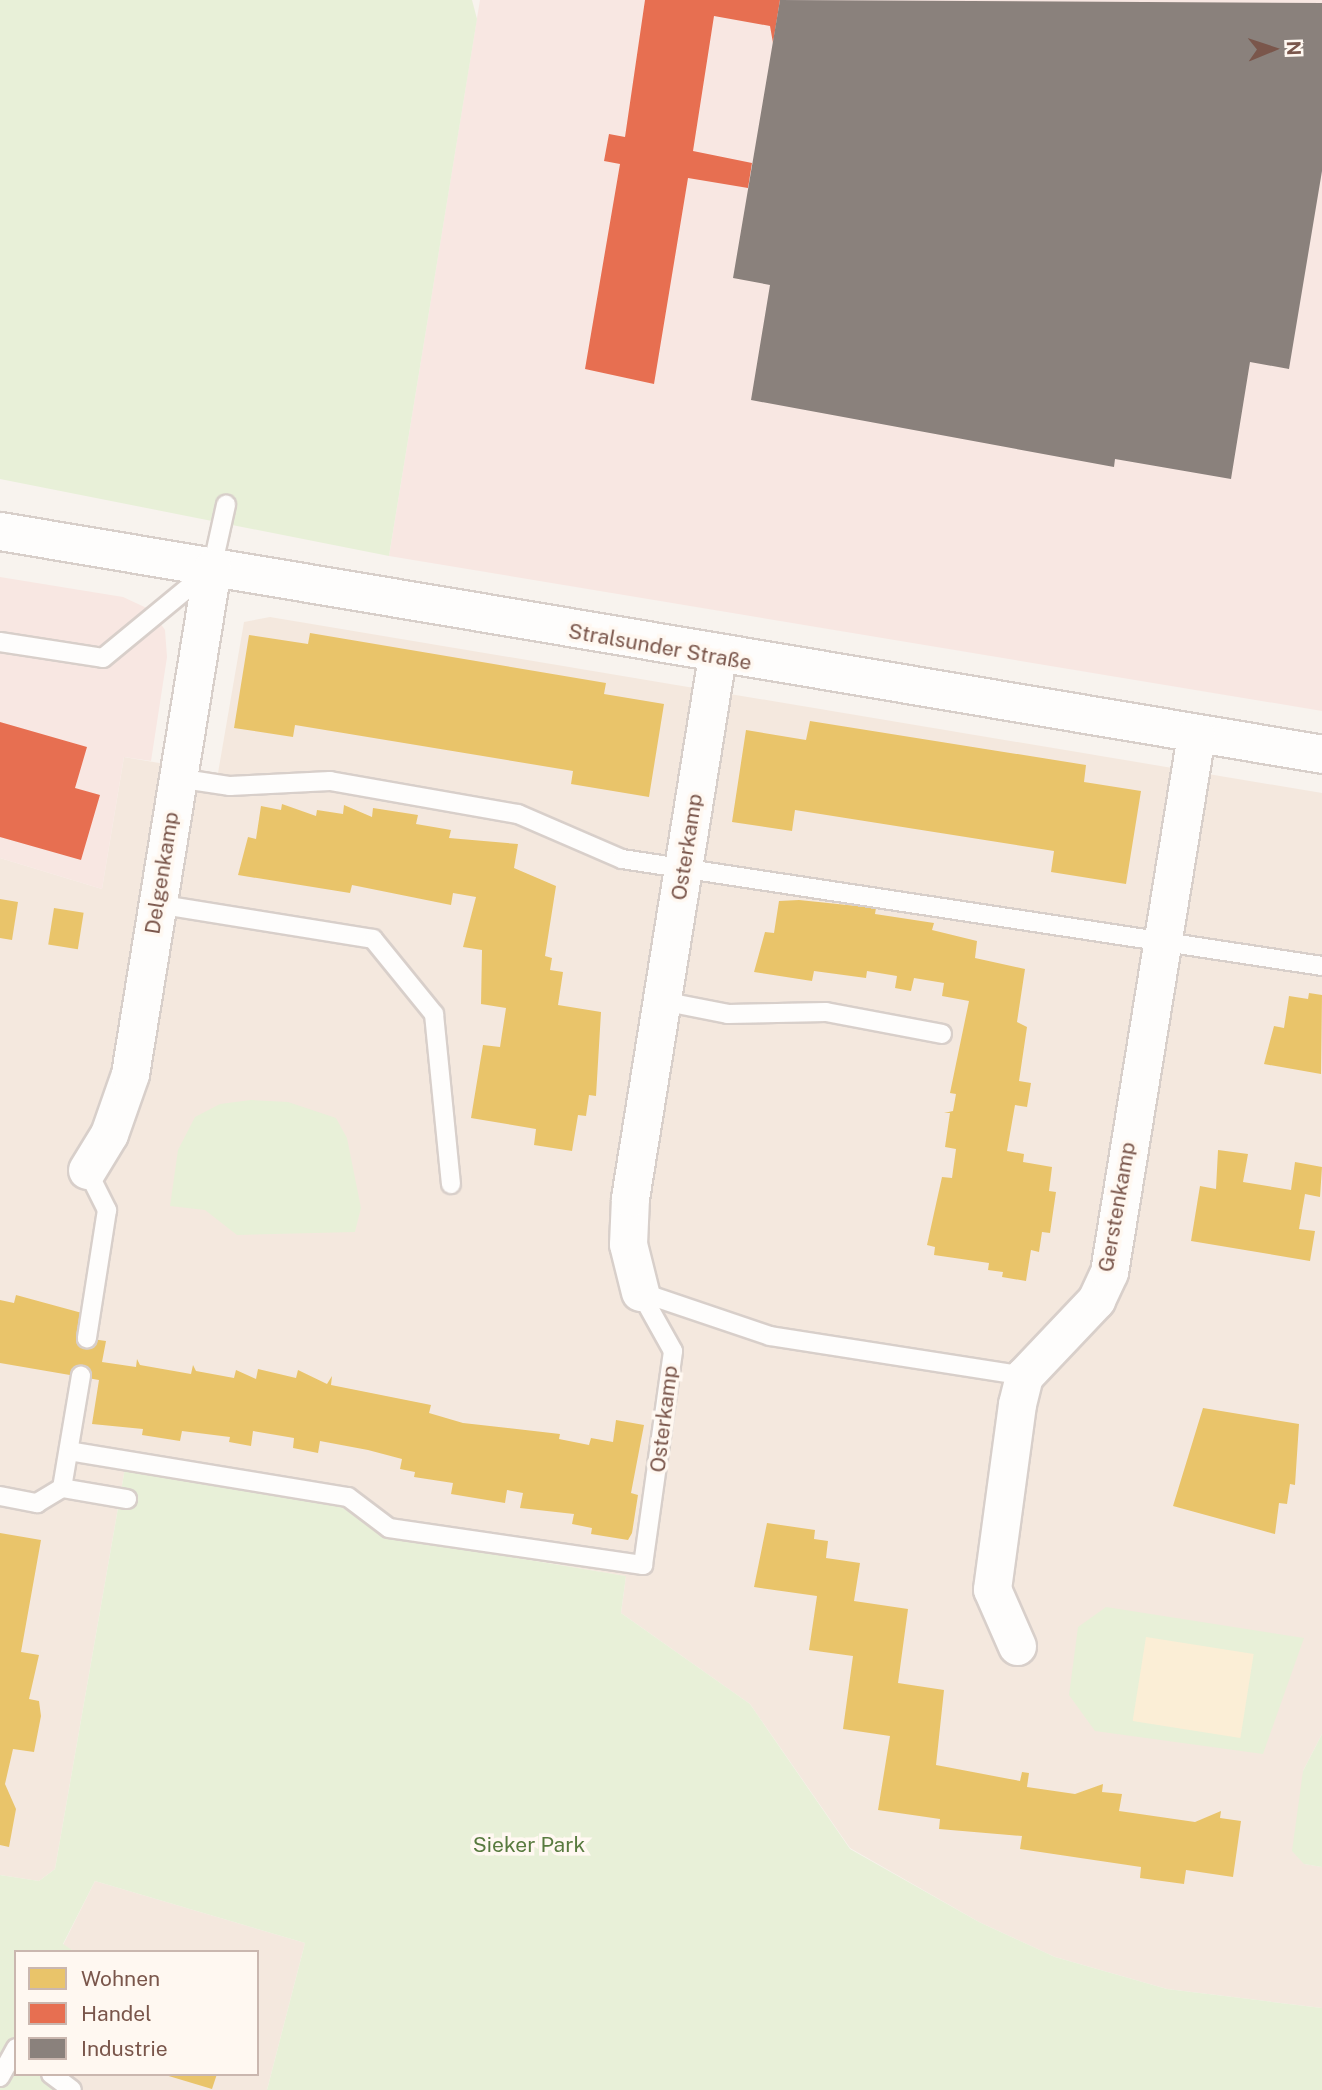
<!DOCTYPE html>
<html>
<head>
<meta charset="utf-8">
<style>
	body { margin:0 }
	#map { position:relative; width:1322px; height:2090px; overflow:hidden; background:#f8f3ee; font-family:"Public Sans",sans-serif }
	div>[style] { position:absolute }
	.residential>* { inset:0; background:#f4e8de }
	.commercial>* { inset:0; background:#f8e7e2 }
	.green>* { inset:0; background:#e8f0d8 }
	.sand>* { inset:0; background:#fbeed6; transform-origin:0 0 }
	.homes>* { inset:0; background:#e9c46a; transform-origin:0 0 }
	.shops>* { inset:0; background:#e76f51 }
	.industry>* { inset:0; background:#8a817c }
	.roads { filter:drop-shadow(2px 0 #d8cfca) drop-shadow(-2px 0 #d8cfca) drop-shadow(0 2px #d8cfca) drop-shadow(0 -2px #d8cfca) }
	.lane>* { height:18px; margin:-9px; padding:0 9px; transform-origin:9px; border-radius:9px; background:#fefdfc }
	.street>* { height:37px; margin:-18.5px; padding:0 18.5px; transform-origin:18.5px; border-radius:18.5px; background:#fefdfc }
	span { translate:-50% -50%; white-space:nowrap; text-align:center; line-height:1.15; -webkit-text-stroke:7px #fff8f1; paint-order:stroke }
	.street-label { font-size:21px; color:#7a564b }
	.park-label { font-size:21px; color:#587a3f }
	.legend { position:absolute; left:14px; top:1950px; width:245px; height:126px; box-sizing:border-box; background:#fff8f1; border:2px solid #cab7af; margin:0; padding:9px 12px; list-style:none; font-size:21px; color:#7a564b }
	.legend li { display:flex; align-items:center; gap:14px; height:35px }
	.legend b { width:35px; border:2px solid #cab7af }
	.north { position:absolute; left:1238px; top:14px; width:70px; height:70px; -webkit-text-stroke:5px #fff8f1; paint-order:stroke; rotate:88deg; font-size:19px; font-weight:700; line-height:28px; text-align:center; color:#7a564b }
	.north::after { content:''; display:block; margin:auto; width:24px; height:32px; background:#7a564b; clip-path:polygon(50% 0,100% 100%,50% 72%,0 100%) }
</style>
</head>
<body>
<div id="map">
	<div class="residential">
		<i style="clip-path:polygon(270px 617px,1322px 793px,1322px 1734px,1303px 1771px,1304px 1864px,1322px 1867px,1322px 2008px,1167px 1989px,1055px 1957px,979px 1922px,850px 1848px,750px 1704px,621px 1613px,626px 1576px,385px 1536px,340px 1506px,125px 1468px,55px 1869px,39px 1881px,0 1875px,0 858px,102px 889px,124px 757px,218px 773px,244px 622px)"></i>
		<i style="clip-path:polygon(95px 1881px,305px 1943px,267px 2090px,55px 2090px,70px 2074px,257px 2074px,257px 1952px,75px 1952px,63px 1945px)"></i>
	</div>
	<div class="commercial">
		<i style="clip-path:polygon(480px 0,1322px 0,1322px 711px,389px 556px)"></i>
		<i style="clip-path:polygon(0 577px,123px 597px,151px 610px,165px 630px,167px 657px,151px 761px,124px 757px,102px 889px,0 858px)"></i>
	</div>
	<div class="green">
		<i style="clip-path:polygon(0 0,472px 0,477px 19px,389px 556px,0 479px)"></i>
		<i style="clip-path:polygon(251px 1100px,288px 1102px,336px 1118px,347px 1138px,361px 1208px,355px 1232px,237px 1235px,205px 1210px,170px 1206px,178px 1150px,195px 1117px,220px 1104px)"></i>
		<i style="clip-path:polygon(125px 1468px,340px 1506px,385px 1536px,626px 1576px,621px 1613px,750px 1704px,850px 1849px,979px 1922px,1055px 1957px,1167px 1989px,1322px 2008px,1322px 2090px,267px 2090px,305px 1943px,95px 1881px,63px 1944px,75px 1952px,16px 1952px,16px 2074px,70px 2074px,55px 2090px,0 2090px,0 1875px,39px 1881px,55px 1869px)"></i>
		<i style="clip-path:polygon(1106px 1607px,1304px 1638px,1263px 1754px,1095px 1731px,1069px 1695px,1078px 1627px)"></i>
		<i style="clip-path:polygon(1322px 1734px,1322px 1867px,1304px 1864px,1292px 1851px,1303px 1771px)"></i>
	</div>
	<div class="sand">
		<i style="left:1146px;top:1637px;width:109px;height:85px;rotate:9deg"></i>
	</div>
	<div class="homes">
		<i style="clip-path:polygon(310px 633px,606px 683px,604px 694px,664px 704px,649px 797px,571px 784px,573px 771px,295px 725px,293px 737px,234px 728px,249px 635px,308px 644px)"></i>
		<i style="clip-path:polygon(810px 721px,1086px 765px,1084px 782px,1141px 791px,1126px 884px,1051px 872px,1054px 851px,795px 810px,792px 831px,732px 822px,746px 730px,806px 740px)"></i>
		<i style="clip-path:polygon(282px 804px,316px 816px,317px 810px,343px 814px,344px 805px,372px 817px,373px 808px,418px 815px,416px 824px,451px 830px,449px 838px,518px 844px,514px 868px,556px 886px,545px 956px,552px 958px,550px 970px,563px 972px,558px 1005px,601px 1012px,596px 1096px,589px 1095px,586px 1116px,578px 1115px,572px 1151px,534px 1145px,536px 1129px,471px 1118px,483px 1045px,500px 1047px,506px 1008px,481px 1004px,482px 950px,463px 947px,476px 897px,453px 893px,451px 905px,352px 885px,350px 893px,238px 875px,248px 837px,256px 839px,261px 806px,281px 810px)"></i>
		<i style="clip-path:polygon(0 899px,18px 902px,12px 940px,0 938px)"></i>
		<i style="clip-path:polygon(799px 900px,876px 908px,875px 914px,934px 923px,932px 930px,977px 941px,975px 958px,1025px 969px,1017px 1022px,1027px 1027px,1019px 1081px,1031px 1083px,1027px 1107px,1015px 1105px,1007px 1151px,1024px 1154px,1023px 1162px,1052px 1167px,1049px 1191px,1056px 1192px,1050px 1233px,1042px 1232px,1039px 1252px,1031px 1250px,1026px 1281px,1002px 1277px,1003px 1272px,988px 1270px,989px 1263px,934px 1255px,935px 1247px,927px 1245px,942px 1177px,952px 1178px,956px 1149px,945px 1147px,950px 1113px,944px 1113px,953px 1111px,956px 1094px,950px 1093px,969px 1001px,942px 996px,944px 983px,914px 978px,911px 991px,895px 988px,897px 976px,867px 971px,866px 978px,814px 971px,812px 981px,754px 972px,765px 932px,774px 933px,779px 901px)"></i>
		<i style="left:54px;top:908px;width:30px;height:37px;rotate:9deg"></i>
		<i style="clip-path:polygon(1309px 993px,1322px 995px,1321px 1074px,1264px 1064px,1274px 1026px,1284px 1028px,1289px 996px,1308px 999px)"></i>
		<i style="clip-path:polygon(1218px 1150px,1248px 1154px,1243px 1182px,1291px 1190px,1295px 1162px,1322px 1167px,1320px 1197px,1305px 1194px,1299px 1229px,1315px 1231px,1310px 1261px,1191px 1241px,1200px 1186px,1216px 1189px)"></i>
		<i style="clip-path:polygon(16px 1295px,82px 1313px,78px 1337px,106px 1341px,102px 1362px,136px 1367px,137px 1359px,140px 1365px,191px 1374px,193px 1365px,196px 1371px,234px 1378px,236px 1370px,256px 1379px,258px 1369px,296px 1378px,298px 1370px,327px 1384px,332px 1376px,331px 1385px,431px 1405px,429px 1413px,463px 1423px,560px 1434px,559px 1439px,589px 1445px,591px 1438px,613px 1442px,616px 1420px,644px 1425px,631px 1493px,638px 1495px,632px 1533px,628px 1540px,591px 1534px,592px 1528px,572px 1524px,574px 1514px,520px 1508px,523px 1493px,507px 1490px,505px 1503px,451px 1494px,453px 1483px,414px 1477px,415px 1472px,400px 1469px,402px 1459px,368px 1450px,320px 1441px,318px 1453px,293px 1448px,294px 1438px,253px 1431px,251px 1446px,229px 1442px,230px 1437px,182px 1431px,180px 1441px,142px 1435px,143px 1429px,92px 1424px,99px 1380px,0 1363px,0 1300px,14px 1303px)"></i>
		<i style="clip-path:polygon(1203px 1408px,1299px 1424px,1295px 1485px,1290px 1484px,1287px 1504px,1279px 1503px,1275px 1534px,1173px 1506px)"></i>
		<i style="clip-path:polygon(767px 1523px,815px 1530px,814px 1539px,828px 1541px,826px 1558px,860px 1563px,854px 1601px,908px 1609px,898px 1683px,944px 1690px,936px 1765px,1020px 1781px,1022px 1772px,1029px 1773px,1027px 1787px,1075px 1794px,1103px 1784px,1102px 1792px,1122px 1794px,1119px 1811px,1195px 1822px,1221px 1811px,1220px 1818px,1241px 1821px,1233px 1877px,1186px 1870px,1184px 1884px,1140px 1878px,1141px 1867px,1020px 1849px,1022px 1836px,939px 1829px,940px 1819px,878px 1810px,890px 1736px,843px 1729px,853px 1656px,809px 1650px,817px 1596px,754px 1587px)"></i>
		<i style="clip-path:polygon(0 1533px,41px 1540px,21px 1652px,39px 1655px,29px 1699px,39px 1701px,41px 1716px,34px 1752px,13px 1749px,5px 1784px,16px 1809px,9px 1847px,0 1845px)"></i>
		<i style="clip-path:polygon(162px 2074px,217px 2074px,212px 2089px)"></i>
	</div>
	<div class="shops">
		<i style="clip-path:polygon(645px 0,780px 0,773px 43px,770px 26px,714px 16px,693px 151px,752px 163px,748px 188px,688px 178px,654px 384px,585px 369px,620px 164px,604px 161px,609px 134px,625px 137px)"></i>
		<i style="clip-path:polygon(0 722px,87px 747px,75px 788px,100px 795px,81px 860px,0 837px)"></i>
	</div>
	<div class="industry">
		<i style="clip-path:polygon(780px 0,1322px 3px,1322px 171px,1289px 369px,1250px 362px,1231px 479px,1115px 459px,1114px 467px,751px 400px,770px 285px,733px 278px)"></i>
	</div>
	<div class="roads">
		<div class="lane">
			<i style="left:0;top:642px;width:104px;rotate:8.8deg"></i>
			<i style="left:103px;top:658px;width:141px;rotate:-39.5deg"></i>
			<i style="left:212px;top:568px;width:65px;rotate:-77.5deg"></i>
			<i style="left:177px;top:778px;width:54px;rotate:8.6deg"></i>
			<i style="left:230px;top:786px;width:100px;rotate:-2.9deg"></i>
			<i style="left:330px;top:781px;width:191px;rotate:10deg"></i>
			<i style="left:518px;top:814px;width:113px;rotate:23.4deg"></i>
			<i style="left:622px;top:859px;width:708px;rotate:8.69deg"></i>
			<i style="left:157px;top:904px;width:219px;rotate:9.2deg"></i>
			<i style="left:373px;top:939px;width:97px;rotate:50.9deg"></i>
			<i style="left:434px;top:1014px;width:171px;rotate:84.3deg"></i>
			<i style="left:662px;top:1001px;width:67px;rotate:11.1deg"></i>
			<i style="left:728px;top:1014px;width:98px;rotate:-1.2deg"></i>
			<i style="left:826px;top:1012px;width:118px;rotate:10.7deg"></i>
			<i style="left:87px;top:1170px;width:45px;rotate:63.4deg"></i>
			<i style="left:107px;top:1210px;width:130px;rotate:98.9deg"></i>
			<i style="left:640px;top:1292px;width:137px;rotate:18.7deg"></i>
			<i style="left:770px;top:1336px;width:257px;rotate:8.9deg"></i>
			<i style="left:69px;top:1451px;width:283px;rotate:9.4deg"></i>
			<i style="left:348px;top:1497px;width:51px;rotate:37.1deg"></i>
			<i style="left:389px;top:1528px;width:257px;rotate:8.3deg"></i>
			<i style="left:643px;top:1565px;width:216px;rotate:-82deg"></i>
			<i style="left:673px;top:1351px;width:68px;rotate:-119.2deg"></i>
			<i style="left:62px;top:1488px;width:114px;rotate:-80.4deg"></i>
			<i style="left:0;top:1496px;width:38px;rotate:11deg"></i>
			<i style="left:37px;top:1503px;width:29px;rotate:-31deg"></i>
			<i style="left:62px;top:1488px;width:66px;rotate:9.6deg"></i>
			<i style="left:51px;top:2074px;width:26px;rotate:37deg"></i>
			<i style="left:0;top:2077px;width:33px;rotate:-61deg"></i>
		</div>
		<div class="street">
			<i style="left:0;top:531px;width:1341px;rotate:9.57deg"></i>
			<i style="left:87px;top:1170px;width:42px;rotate:-58.6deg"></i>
			<i style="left:109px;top:1134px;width:64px;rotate:-70.7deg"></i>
			<i style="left:130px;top:1074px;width:513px;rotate:-80.79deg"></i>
			<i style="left:640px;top:1292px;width:49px;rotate:-104deg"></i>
			<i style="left:628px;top:1244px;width:46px;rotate:-87.5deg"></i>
			<i style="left:630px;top:1198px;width:549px;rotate:-80.88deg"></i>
			<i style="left:1017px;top:1646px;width:62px;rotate:-113.7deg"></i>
			<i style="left:992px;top:1589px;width:187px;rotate:-82.3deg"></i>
			<i style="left:1017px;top:1404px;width:29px;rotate:-76deg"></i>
			<i style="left:1024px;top:1376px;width:105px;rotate:-46.5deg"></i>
			<i style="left:1096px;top:1300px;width:31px;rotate:-65deg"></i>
			<i style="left:1109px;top:1272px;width:544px;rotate:-80.8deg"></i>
		</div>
	</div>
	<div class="street-label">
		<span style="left:660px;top:647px;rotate:10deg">Stralsunder Straße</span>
		<span style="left:687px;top:847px;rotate:-81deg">Osterkamp</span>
		<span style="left:162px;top:873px;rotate:-81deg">Delgenkamp</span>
		<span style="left:1117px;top:1207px;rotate:-80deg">Gerstenkamp</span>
		<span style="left:664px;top:1419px;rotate:-83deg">Osterkamp</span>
	</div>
	<div class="park-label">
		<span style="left:529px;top:1845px">Sieker Park</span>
	</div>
	<ul class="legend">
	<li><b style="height:19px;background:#e9c46a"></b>Wohnen</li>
	<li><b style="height:19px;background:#e76f51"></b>Handel</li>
	<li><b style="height:19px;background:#8a817c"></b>Industrie</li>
	</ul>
	<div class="north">N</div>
</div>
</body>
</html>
